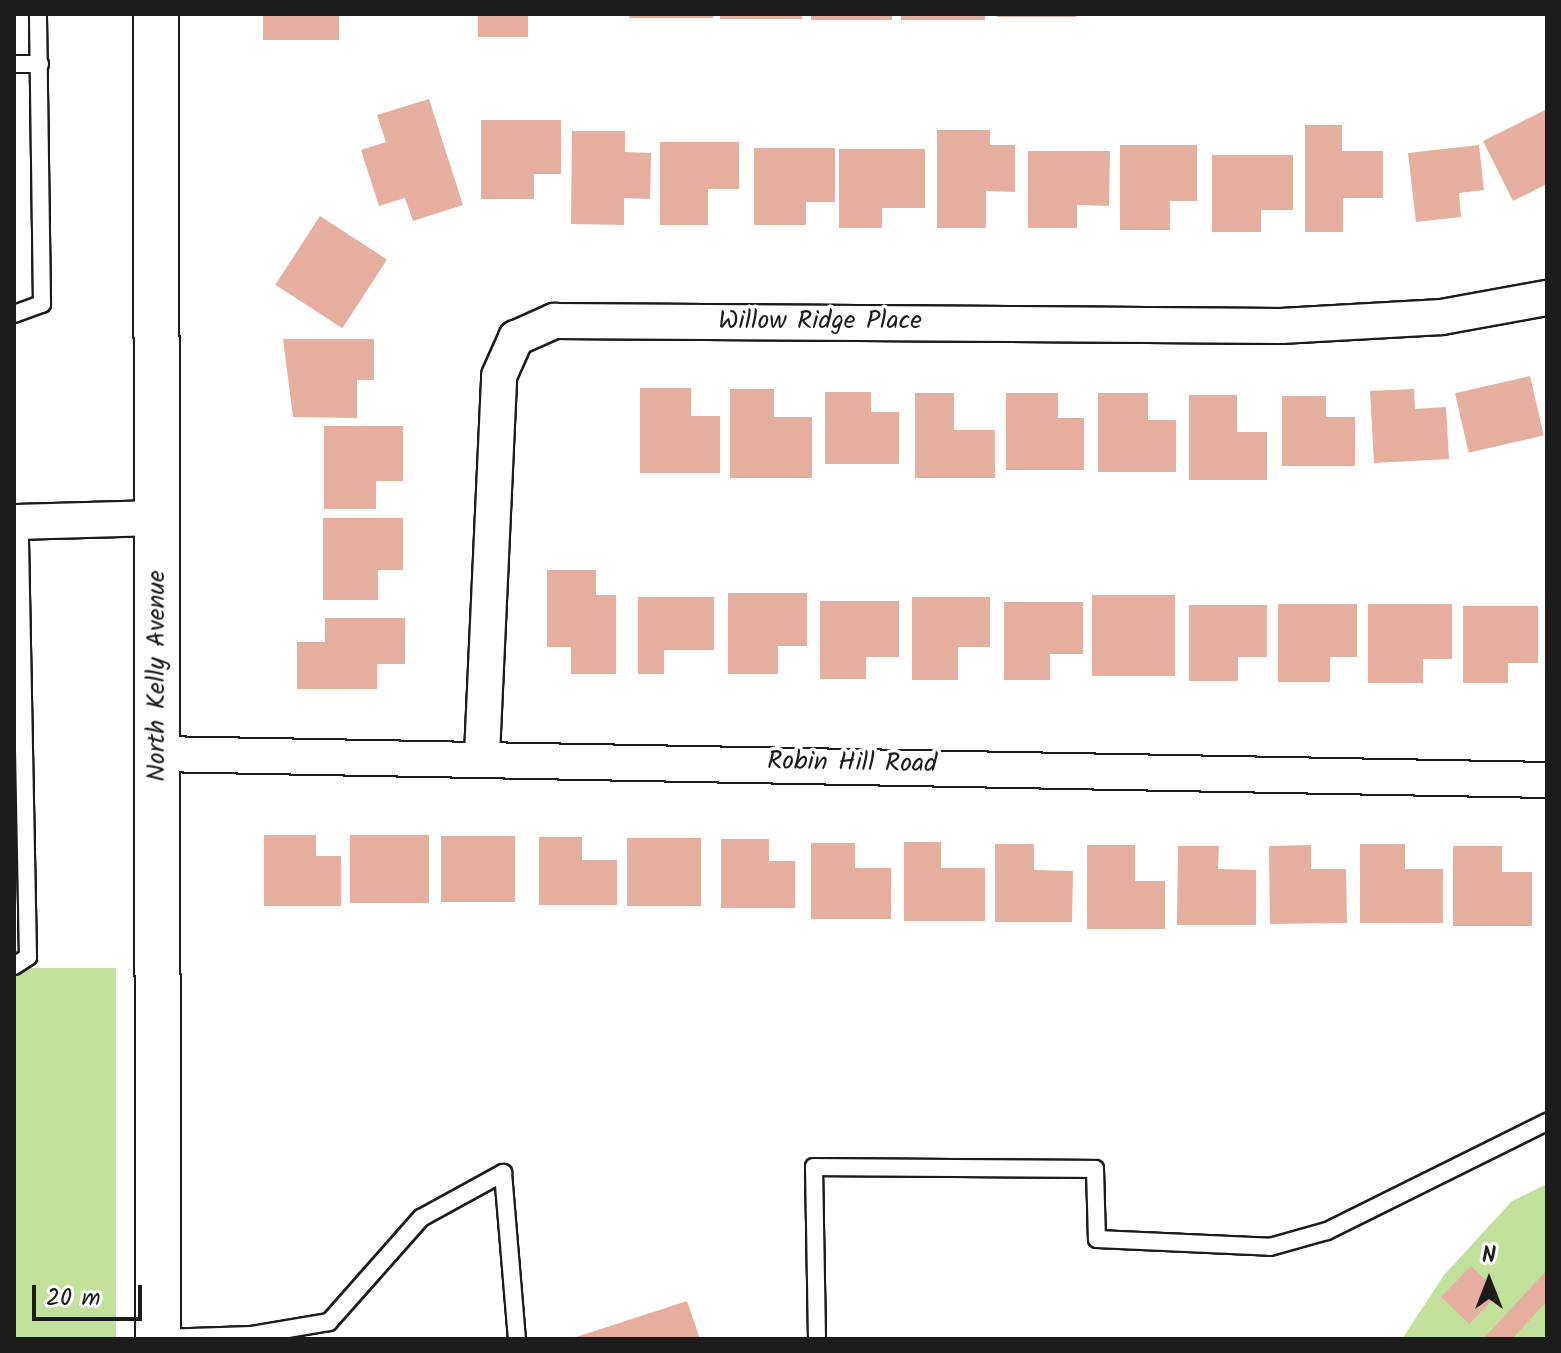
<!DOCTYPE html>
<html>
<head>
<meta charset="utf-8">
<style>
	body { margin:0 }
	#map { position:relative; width:1561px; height:1353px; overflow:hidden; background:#fff; font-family:Kalam,sans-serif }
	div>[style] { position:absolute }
	.green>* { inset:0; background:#c1e19a; transform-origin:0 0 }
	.building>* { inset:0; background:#e6ae9e; transform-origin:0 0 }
	.roads { filter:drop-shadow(2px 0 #1c1c1c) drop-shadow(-2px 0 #1c1c1c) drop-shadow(0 2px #1c1c1c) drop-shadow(0 -2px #1c1c1c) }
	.lane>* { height:16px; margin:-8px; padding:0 8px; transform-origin:8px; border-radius:8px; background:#fff }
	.street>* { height:34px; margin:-17px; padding:0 17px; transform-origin:17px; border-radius:17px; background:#fff }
	.secondary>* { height:44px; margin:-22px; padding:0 22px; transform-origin:22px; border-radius:22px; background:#fff }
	span { translate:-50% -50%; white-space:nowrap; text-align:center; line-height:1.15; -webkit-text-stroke:7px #fff; paint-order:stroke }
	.street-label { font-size:26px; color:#1c1c1c }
	.frame { position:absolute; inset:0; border:16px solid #1c1c1c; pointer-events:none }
	.north { position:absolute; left:1449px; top:1241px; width:80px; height:80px; -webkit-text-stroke:6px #fff; paint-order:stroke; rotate:0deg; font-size:22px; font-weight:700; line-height:32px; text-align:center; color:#1c1c1c }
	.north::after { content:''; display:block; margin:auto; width:28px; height:36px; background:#1c1c1c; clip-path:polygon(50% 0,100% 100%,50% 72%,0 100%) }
	.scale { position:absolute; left:32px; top:1285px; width:110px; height:36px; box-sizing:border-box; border:4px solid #1c1c1c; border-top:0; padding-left:10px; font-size:24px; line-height:28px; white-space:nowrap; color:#1c1c1c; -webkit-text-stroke:6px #fff; paint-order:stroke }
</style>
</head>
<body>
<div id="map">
	<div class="green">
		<i style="left:116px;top:968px;width:371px;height:102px;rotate:90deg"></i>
		<i style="clip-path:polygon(1547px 1184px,1547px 1339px,1402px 1339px,1444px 1275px,1512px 1201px)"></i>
	</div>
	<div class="building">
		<i style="left:263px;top:14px;width:76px;height:26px"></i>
		<i style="left:478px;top:14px;width:50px;height:23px"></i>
		<i style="left:629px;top:14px;width:84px;height:4px"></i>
		<i style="left:720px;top:14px;width:82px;height:5px"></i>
		<i style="left:811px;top:14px;width:81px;height:6px"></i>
		<i style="left:901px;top:14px;width:84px;height:6px"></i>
		<i style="left:997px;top:14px;width:79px;height:3px"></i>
		<i style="clip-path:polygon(429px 99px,463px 205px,413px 221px,405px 198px,379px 206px,361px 150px,386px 142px,377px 115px)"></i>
		<i style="clip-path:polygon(1547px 109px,1547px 184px,1513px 201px,1483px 141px)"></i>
		<i style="clip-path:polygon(481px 120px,561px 120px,561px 174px,534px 174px,534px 199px,481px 199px)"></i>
		<i style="clip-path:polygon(1305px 125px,1342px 125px,1342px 151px,1383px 151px,1383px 198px,1343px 198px,1343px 232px,1305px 232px)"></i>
		<i style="clip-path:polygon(937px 130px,990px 130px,990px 145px,1015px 145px,1015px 192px,986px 191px,986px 228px,937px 228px)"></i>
		<i style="clip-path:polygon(572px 131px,625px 131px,625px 152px,651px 153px,650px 199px,624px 198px,624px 225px,571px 224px)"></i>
		<i style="clip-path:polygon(660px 142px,739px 142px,739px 189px,708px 189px,708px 225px,660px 225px)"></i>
		<i style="clip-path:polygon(1120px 145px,1197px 145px,1197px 201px,1170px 201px,1170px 230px,1120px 230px)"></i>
		<i style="clip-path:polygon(1479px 145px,1484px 190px,1459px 193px,1461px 217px,1416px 222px,1408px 153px)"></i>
		<i style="clip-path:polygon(754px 148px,835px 148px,835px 202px,806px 202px,806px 225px,754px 225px)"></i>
		<i style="clip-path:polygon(839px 149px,925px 149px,925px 208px,882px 208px,882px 228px,839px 228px)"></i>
		<i style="clip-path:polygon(1028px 151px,1110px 151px,1109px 206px,1077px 205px,1077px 228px,1028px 228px)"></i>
		<i style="clip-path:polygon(1212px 155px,1293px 155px,1293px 210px,1261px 210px,1261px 232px,1212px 232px)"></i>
		<i style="left:320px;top:216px;width:80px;height:82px;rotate:33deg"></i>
		<i style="clip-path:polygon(283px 339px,374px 339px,374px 380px,357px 380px,357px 418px,293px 417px)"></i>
		<i style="left:1530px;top:376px;width:61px;height:77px;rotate:77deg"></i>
		<i style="clip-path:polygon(640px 388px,691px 388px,691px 416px,720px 416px,720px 473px,640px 473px)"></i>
		<i style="clip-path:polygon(730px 389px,774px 389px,774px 417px,812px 417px,812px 478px,730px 478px)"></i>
		<i style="clip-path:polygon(1414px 389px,1415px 409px,1446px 407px,1449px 459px,1374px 463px,1370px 391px)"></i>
		<i style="clip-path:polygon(825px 392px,871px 392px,871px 412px,899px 412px,899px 464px,825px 464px)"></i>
		<i style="clip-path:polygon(915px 393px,954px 393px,954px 430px,995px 430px,995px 478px,915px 478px)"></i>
		<i style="clip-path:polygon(1006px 393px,1058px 393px,1058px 418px,1084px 418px,1084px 470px,1006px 470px)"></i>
		<i style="clip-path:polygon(1098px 393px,1148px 393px,1148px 420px,1176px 420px,1176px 472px,1098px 472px)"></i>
		<i style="clip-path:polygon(1189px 395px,1237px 395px,1237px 432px,1267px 432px,1267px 480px,1189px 480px)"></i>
		<i style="clip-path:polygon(1282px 396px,1326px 396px,1326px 417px,1355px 417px,1355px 466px,1282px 466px)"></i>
		<i style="clip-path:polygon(324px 426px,403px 426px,403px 481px,376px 481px,376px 509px,324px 509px)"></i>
		<i style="clip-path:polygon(323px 518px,403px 518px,403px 570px,378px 570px,378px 600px,323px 600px)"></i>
		<i style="clip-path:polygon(547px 570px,596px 570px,596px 595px,616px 595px,616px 674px,571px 674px,571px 647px,547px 647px)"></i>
		<i style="clip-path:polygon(728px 593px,807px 593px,807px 646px,778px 646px,778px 674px,728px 674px)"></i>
		<i style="left:1092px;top:595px;width:83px;height:81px"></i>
		<i style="clip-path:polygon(638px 597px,714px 597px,714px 650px,664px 650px,664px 674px,638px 674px)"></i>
		<i style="clip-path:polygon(912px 597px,990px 597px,990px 647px,958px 647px,958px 680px,912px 680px)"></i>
		<i style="clip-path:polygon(820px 601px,899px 601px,899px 657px,866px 657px,866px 679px,820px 679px)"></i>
		<i style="clip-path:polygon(1004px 602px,1083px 602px,1083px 654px,1050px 654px,1050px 680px,1004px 680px)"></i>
		<i style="clip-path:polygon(1278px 604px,1357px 604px,1357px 657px,1330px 657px,1330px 682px,1278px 682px)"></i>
		<i style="clip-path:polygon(1368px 604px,1452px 604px,1452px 659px,1423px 659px,1423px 683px,1368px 683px)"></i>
		<i style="clip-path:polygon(1189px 605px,1267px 605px,1267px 657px,1238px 657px,1238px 681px,1189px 681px)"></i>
		<i style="clip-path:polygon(1463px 606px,1538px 606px,1538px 663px,1508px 663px,1508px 683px,1463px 683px)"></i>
		<i style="clip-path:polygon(325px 618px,405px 618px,405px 664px,377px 664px,377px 689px,297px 689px,297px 642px,325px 642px)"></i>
		<i style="clip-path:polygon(264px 835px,316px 835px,316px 856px,341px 856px,341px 906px,264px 906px)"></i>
		<i style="left:350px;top:835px;width:79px;height:68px"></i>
		<i style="left:441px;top:836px;width:74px;height:66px"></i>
		<i style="clip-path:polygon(539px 837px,582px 837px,582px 860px,617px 860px,617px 905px,539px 905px)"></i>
		<i style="left:627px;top:838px;width:74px;height:68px"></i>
		<i style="clip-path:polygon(721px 839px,769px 839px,769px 861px,795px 861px,795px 908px,721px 908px)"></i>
		<i style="clip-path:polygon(904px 842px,941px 842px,941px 868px,985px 868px,985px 921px,904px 921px)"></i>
		<i style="clip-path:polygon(811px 843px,855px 843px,855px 868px,891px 868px,891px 919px,811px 919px)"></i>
		<i style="clip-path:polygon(995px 844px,1034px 844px,1034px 870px,1073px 871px,1072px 922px,995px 922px)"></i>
		<i style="clip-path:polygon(1360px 844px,1405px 844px,1405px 869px,1443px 869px,1443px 923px,1360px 923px)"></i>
		<i style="clip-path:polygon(1087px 845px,1135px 845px,1135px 881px,1165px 881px,1165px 929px,1087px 929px)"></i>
		<i style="clip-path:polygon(1311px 845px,1311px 869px,1346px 869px,1347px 923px,1270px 924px,1269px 846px)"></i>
		<i style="clip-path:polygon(1178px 846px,1219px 846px,1218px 869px,1256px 870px,1256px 925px,1177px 925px)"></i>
		<i style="clip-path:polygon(1453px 846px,1502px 846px,1502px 872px,1532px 872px,1532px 926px,1453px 926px)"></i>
		<i style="left:1471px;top:1266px;width:39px;height:43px;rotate:44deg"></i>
		<i style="clip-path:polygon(1547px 1270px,1547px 1301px,1512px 1339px,1483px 1339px)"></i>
		<i style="clip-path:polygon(687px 1301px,700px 1339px,573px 1339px,573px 1338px)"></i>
	</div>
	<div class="roads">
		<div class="lane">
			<i style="left:14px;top:64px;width:26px"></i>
			<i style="left:14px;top:314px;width:30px;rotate:-20deg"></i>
			<i style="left:42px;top:304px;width:290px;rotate:-90.8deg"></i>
			<i style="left:14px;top:966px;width:17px;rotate:-33deg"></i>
			<i style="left:28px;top:957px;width:436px;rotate:-91.1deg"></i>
			<i style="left:160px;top:1338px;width:92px;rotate:-1.9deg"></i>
			<i style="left:252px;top:1335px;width:78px;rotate:-9.6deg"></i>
			<i style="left:329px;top:1322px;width:139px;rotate:-48.5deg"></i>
			<i style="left:421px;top:1218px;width:94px;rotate:-28.8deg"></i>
			<i style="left:503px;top:1173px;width:167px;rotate:85.2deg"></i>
			<i style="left:817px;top:1339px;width:172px;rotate:-91deg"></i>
			<i style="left:814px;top:1167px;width:281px;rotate:0.4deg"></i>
			<i style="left:1095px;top:1169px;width:70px;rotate:88.4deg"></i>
			<i style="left:1097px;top:1239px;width:173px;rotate:2.6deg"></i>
			<i style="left:1270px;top:1247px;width:59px;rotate:-15.7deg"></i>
			<i style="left:1327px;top:1231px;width:246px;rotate:-26.4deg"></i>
		</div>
		<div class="street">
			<i style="left:14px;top:522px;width:144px;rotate:-1.6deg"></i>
			<i style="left:157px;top:754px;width:1390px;rotate:1.07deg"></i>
			<i style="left:482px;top:755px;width:379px;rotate:-87.4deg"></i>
			<i style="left:499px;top:376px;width:42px;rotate:-65.9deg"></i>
			<i style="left:516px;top:338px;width:42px;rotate:-24.1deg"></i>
			<i style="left:554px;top:321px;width:727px;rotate:0.39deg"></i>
			<i style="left:1281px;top:326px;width:161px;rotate:-3.2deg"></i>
			<i style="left:1442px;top:317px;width:107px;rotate:-10.3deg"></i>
		</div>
		<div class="secondary">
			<i style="left:156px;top:14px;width:1325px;rotate:89.91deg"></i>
		</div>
	</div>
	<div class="street-label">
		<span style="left:820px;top:322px">Willow Ridge Place</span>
		<span style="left:158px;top:676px;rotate:-90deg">North Kelly Avenue</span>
		<span style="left:852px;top:764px;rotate:1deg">Robin Hill Road</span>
	</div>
	<div class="frame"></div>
	<div class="north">N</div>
	<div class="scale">20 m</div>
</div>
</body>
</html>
